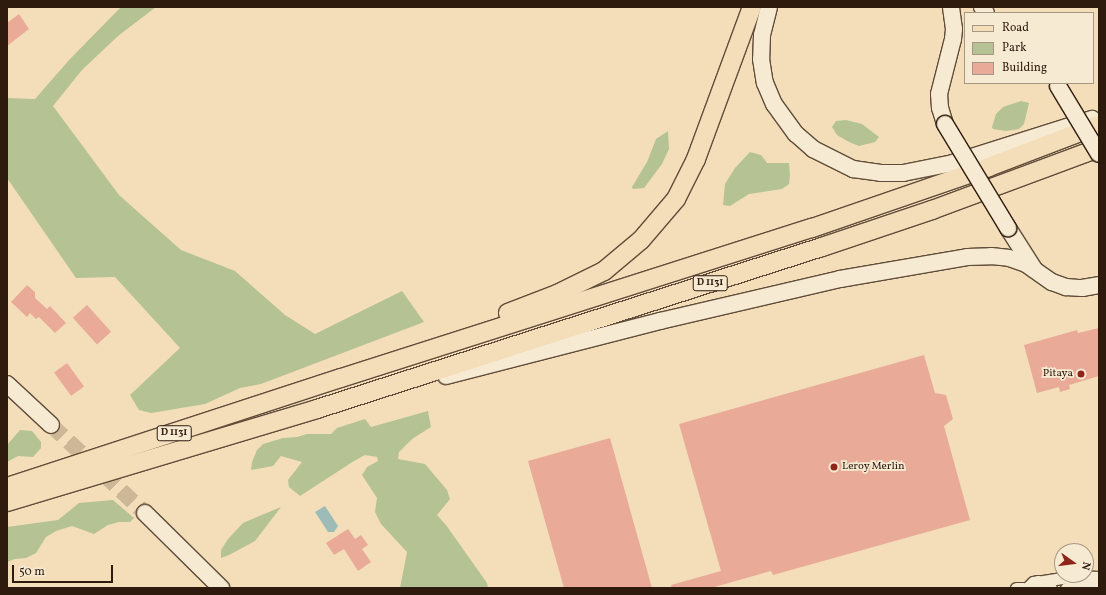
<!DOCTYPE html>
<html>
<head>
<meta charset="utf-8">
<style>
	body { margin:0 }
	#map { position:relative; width:1106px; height:595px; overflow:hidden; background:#f3deb9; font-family:Vollkorn,serif }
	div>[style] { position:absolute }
	.green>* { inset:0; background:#b5c294 }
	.water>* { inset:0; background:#9dbbb7 }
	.building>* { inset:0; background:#e9aa98; transform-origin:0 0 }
	.secondary-tunnel>* { height:16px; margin-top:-8px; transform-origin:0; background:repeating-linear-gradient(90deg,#ccb797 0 16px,transparent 0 24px) }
	.roads { filter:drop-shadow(1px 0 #604c39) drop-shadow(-1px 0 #604c39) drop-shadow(0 1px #604c39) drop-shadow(0 -1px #604c39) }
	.street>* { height:11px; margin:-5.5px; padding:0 5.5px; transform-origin:5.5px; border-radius:5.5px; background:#f7ead2 }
	.secondary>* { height:16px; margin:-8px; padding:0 8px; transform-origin:8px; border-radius:8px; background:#f7ead2 }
	.primary>* { height:18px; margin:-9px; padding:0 9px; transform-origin:9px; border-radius:9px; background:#f3deb9 }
	.bridges { filter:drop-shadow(1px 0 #2f1b0e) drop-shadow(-1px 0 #2f1b0e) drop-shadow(0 1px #2f1b0e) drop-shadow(0 -1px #2f1b0e) }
	.secondary-bridge>* { height:16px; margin:-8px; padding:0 8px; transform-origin:8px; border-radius:8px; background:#f7ead2 }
	.dots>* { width:11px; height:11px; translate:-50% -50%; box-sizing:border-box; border:2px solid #f7ead2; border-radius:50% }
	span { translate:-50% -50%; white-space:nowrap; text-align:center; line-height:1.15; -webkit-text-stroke:3.5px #f7ead2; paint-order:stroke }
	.shield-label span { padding:1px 3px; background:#f7ead2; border:1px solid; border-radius:3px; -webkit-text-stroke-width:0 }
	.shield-label { font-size:10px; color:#2f1b0e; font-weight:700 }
	.poi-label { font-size:11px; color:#2f1b0e }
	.right { translate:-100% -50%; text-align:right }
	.left { translate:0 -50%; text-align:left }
	.frame { position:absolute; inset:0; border:8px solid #2f1b0e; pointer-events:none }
	.legend { position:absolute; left:964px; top:12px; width:130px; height:72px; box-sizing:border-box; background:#f7ead2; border:1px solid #a79784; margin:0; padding:5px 7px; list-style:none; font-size:12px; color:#2f1b0e }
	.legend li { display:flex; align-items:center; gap:8px; height:20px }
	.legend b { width:20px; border:1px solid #a79784 }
	.north { position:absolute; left:1054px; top:543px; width:40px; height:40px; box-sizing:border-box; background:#f7ead2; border:1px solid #a79784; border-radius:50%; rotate:104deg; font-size:11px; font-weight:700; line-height:16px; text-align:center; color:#2f1b0e }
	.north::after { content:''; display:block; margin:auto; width:14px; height:18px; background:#8f2418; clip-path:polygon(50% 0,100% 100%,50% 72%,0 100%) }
	.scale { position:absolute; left:12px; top:565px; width:101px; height:18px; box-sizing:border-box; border:2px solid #2f1b0e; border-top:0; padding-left:5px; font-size:12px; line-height:14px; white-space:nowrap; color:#2f1b0e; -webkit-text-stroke:3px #f7ead2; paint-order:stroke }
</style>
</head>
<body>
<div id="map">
	<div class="green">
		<i style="clip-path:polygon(121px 7px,156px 7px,118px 36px,82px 70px,53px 106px,119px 195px,181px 250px,235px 271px,285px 315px,315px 334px,402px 291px,424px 322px,261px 384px,240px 388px,205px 404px,151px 413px,139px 410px,130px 395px,180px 348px,115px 277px,76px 278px,7px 178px,7px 98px,35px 99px,70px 59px)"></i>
		<i style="clip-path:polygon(1021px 101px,1029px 103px,1024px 124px,1019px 129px,1006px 131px,993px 129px,992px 127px,996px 114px,1003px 107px)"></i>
		<i style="clip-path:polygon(846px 120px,862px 124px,879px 137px,875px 142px,859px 146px,849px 142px,837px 135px,832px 127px,836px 121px)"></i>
		<i style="clip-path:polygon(668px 131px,669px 149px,662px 164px,644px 188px,633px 189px,632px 187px,647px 162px,656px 139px)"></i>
		<i style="clip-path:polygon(750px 152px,761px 155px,767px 163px,789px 163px,790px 175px,789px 184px,782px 189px,749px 194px,730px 206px,723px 205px,725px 184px,735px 168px)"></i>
		<i style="clip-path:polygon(428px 411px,431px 427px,412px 439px,399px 452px,398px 459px,425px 464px,447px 490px,450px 499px,437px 515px,446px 525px,487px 583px,488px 588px,400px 588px,407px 552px,381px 524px,375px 512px,377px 498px,362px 475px,367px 467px,378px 461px,377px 457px,365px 455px,354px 461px,300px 496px,289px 487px,288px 480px,302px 462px,281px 456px,273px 466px,251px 470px,252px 462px,257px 450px,263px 444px,283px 438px,297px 437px,307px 434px,331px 434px,337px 428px,365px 419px,371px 427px)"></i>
		<i style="clip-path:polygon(20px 430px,32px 431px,41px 442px,41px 448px,33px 457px,18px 456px,7px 462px,7px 445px)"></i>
		<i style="clip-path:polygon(113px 500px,134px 518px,130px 522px,119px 522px,108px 525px,94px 534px,72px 526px,56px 531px,46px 537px,36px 553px,26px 558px,15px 559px,7px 562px,7px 527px,58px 520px,79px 503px)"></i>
		<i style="clip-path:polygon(281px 507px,255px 541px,229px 555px,221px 558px,221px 550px,228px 539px,243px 523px)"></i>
	</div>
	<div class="water">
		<i style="clip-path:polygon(325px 506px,338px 526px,334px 532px,328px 532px,315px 512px)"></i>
	</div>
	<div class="building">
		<i style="clip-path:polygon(19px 14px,29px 29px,7px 46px,7px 23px)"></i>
		<i style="clip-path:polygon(27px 285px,35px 292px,35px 298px,47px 309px,50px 306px,66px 323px,55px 333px,39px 317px,36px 319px,30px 313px,27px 317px,11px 302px)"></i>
		<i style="left:87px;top:305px;width:36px;height:19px;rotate:48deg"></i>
		<i style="clip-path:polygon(1099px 328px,1099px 376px,1069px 385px,1070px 389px,1060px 392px,1059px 387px,1037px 393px,1024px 345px,1077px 330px,1078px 333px)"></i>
		<i style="clip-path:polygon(924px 355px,935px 393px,946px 395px,953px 419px,944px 426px,970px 520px,773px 575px,771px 571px,711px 588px,672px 588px,671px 585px,721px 571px,679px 424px)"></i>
		<i style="left:67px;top:363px;width:29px;height:16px;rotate:54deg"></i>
		<i style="clip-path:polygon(610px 438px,652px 588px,564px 588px,528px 461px)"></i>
		<i style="clip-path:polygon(348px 529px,355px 539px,361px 535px,368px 545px,362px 549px,371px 562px,358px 571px,344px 549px,334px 555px,326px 543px)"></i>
	</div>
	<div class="secondary-tunnel">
		<i style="left:51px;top:425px;width:129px;rotate:43.1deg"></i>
	</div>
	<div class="roads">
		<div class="street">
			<i style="left:1043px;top:581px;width:30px;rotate:-9deg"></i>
			<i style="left:1073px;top:576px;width:26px;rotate:2deg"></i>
			<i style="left:1016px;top:588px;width:7px"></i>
			<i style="left:1027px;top:588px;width:8px;rotate:-45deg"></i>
			<i style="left:1033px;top:582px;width:5px;rotate:-11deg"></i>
			<i style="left:1038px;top:581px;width:8px;rotate:14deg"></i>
			<i style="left:1046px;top:583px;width:7px;rotate:45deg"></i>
			<i style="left:1066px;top:588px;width:16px;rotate:-14deg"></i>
			<i style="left:1082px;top:584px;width:17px;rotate:3deg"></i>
		</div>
		<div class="secondary">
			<i style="left:769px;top:7px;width:29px;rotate:104deg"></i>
			<i style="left:762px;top:35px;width:24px;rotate:92deg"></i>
			<i style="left:761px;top:59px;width:24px;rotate:81deg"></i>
			<i style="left:765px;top:83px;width:23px;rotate:67deg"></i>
			<i style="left:774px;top:104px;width:37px;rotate:54deg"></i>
			<i style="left:796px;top:134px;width:23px;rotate:41deg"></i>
			<i style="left:813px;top:149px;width:45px;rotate:26.6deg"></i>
			<i style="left:853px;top:169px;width:28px;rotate:8deg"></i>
			<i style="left:881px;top:173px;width:22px"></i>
			<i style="left:903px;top:173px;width:51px;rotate:-11.3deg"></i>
			<i style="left:953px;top:163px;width:146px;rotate:-17.6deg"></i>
			<i style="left:982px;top:7px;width:7px;rotate:56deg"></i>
			<i style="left:945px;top:124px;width:17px;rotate:-107deg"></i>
			<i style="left:940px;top:108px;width:14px;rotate:-94deg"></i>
			<i style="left:939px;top:94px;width:57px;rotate:-75.7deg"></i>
			<i style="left:953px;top:39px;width:10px;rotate:-84deg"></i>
			<i style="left:954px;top:29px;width:22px;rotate:-98deg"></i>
			<i style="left:1008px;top:228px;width:49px;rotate:57.6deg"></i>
			<i style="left:446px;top:376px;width:221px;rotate:-14.4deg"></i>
			<i style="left:660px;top:321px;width:185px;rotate:-13.1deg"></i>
			<i style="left:840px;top:279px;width:129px;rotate:-9.8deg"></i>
			<i style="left:967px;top:257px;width:24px;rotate:-2deg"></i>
			<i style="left:991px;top:256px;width:18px;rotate:6deg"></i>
			<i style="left:1009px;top:258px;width:18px;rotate:19deg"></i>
			<i style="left:1026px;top:264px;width:32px;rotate:35deg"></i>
			<i style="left:1052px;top:282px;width:15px;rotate:20deg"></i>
			<i style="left:1066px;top:287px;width:16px;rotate:4deg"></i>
			<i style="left:1082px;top:288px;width:17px;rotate:-10deg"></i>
			<i style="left:7px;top:384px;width:60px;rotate:43deg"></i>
			<i style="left:145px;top:513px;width:107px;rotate:44.6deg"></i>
		</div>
		<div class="primary">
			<i style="left:508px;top:313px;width:53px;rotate:-21.2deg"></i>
			<i style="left:557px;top:294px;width:52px;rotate:-26.1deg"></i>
			<i style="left:604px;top:271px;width:48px;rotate:-40deg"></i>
			<i style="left:641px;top:240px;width:54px;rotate:-49.5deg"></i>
			<i style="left:676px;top:199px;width:45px;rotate:-63.4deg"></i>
			<i style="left:696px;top:159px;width:162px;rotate:-69.8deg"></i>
			<i style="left:7px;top:487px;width:351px;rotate:-18.1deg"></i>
			<i style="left:341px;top:378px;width:494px;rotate:-17.7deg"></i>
			<i style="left:812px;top:228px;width:187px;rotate:-19deg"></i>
			<i style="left:989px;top:167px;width:118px;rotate:-20.9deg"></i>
			<i style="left:7px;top:502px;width:324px;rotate:-16.7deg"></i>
			<i style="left:317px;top:409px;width:530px;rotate:-17.79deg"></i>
			<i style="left:822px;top:247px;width:116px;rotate:-18.6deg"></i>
			<i style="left:932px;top:210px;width:178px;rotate:-20.4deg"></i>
		</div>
	</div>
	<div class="bridges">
		<div class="secondary-bridge">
			<i style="left:1058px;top:86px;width:79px;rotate:58.9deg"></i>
			<i style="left:945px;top:124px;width:122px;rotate:58.8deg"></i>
		</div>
	</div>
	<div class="dots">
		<i style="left:1081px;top:374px;background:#8f2418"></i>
		<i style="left:834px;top:467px;background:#8f2418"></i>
	</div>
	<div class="shield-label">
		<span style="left:710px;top:283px">D 1131</span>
		<span style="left:174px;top:433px">D 1131</span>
	</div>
	<div class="poi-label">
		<span class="right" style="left:1073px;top:374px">Pitaya</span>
		<span class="left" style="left:842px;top:467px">Leroy Merlin</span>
	</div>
	<div class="frame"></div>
	<ul class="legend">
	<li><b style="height:5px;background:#f3deb9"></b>Road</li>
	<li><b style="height:11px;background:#b5c294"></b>Park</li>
	<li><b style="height:11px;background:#e9aa98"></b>Building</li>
	</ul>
	<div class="north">N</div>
	<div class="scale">50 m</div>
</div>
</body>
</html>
